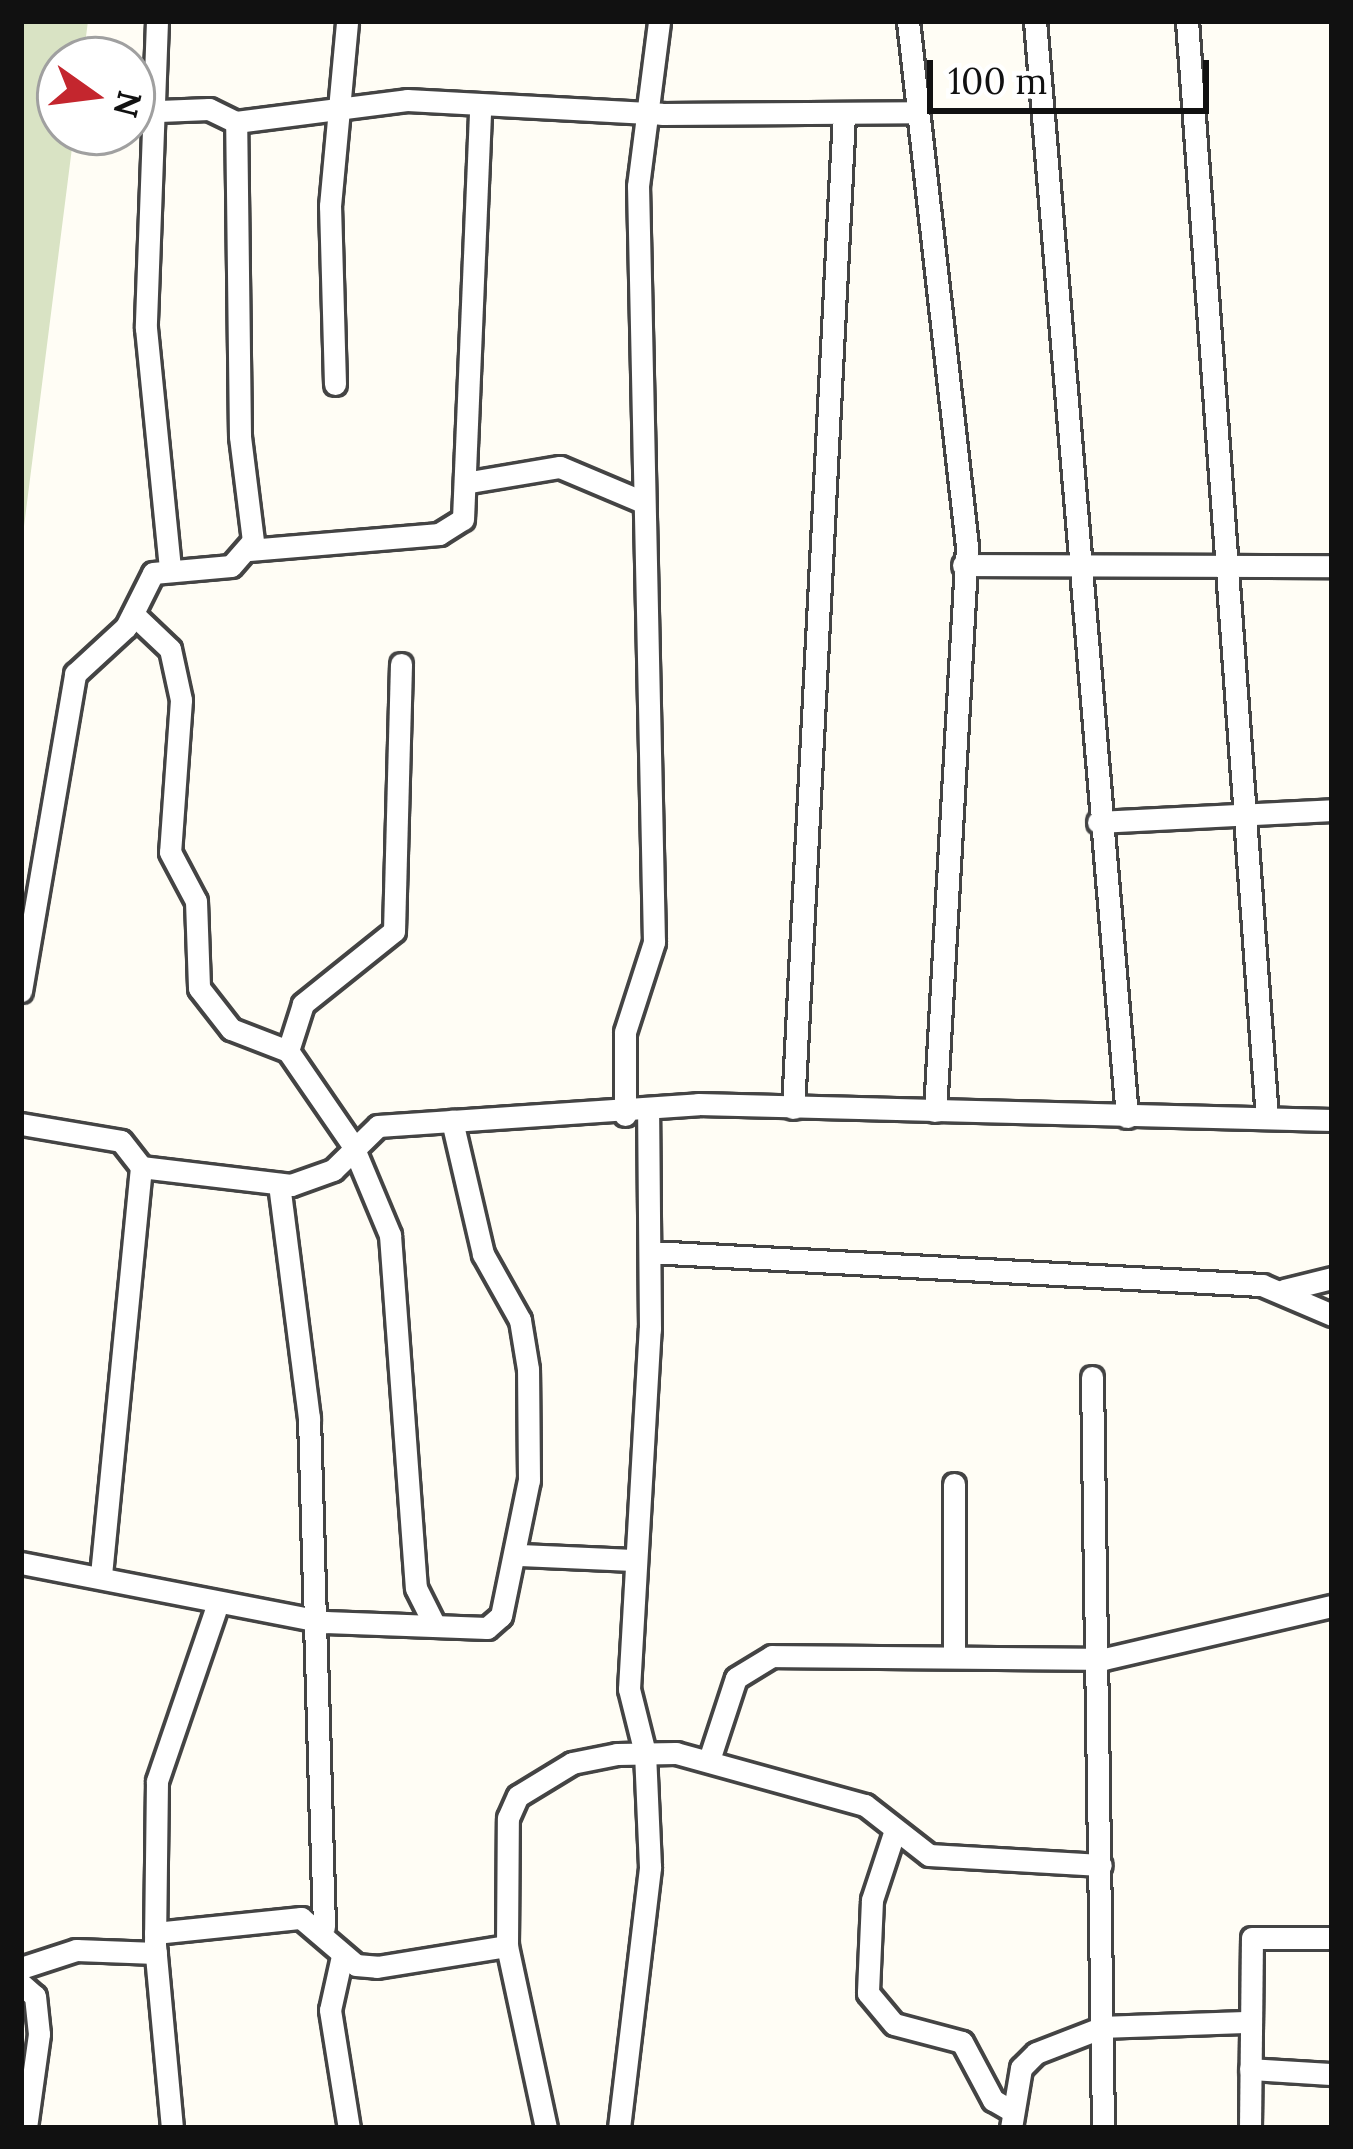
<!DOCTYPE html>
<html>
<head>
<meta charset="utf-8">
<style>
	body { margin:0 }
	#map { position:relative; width:1353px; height:2149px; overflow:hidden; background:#fffdf5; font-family:Lora,serif }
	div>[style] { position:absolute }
	.cemetery>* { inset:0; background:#d9e3c4 }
	.roads { filter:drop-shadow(3px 0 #444) drop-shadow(-3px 0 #444) drop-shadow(0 3px #444) drop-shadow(0 -3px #444) }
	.street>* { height:21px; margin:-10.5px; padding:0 10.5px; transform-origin:10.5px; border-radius:10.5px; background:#fff }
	span { translate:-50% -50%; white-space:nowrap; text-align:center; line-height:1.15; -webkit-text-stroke:12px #fff; paint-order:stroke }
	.frame { position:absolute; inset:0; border:24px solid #111; pointer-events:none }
	.north { position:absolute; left:36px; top:36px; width:120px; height:120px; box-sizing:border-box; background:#fff; border:3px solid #a0a0a0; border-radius:50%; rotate:104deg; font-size:33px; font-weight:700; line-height:48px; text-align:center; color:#111 }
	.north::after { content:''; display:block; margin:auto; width:42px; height:54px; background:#c4262e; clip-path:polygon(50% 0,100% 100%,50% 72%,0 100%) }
	.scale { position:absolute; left:927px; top:60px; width:282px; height:54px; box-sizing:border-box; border:6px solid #111; border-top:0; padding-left:15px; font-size:36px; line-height:42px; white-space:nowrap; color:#111; -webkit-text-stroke:9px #fff; paint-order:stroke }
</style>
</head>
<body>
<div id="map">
	<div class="cemetery">
		<i style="clip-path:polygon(21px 21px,88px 21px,83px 60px,60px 60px,60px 132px,74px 132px,21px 550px)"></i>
	</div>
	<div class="roads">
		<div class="street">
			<i style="left:157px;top:21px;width:307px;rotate:92.1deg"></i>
			<i style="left:146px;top:328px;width:241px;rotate:84.3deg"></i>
			<i style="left:908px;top:21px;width:528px;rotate:83.59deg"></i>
			<i style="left:967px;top:546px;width:566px;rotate:93.24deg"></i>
			<i style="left:1035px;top:21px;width:1100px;rotate:85.2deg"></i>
			<i style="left:1187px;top:21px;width:1099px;rotate:85.83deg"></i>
			<i style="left:159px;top:111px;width:50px;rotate:-2.3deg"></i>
			<i style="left:209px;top:109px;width:30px;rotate:26deg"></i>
			<i style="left:335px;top:384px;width:178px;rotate:-91.6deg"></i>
			<i style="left:330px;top:206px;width:186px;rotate:-84.7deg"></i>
			<i style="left:470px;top:482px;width:91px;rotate:-9.5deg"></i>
			<i style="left:560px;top:467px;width:90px;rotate:22.9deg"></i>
			<i style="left:249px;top:550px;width:191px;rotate:-4.8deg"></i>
			<i style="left:439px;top:534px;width:28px;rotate:-32deg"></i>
			<i style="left:463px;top:519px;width:413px;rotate:-87.6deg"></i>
			<i style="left:963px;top:565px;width:369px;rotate:0.2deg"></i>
			<i style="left:133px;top:614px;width:51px;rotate:43.4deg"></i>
			<i style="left:170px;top:649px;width:52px;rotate:77.8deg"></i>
			<i style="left:181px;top:700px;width:152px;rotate:94.1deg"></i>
			<i style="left:170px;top:852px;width:55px;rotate:62deg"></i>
			<i style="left:196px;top:901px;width:87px;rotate:88deg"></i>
			<i style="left:199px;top:988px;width:52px;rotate:52deg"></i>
			<i style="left:231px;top:1029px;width:61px;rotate:21.1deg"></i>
			<i style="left:401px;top:664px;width:267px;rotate:91.5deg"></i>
			<i style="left:394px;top:931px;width:117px;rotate:141.3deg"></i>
			<i style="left:303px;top:1004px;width:49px;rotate:107.7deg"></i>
			<i style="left:288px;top:1051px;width:113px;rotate:55.5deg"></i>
			<i style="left:352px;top:1144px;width:99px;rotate:67.3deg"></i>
			<i style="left:390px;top:1235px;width:354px;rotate:85.8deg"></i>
			<i style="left:416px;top:1588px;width:42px;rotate:63.4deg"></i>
			<i style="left:1098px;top:822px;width:234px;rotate:-2.9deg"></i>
			<i style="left:21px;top:991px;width:322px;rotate:-80.3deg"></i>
			<i style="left:75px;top:674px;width:69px;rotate:-42.7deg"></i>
			<i style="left:126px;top:627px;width:60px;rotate:-63.4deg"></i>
			<i style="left:153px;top:573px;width:78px;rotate:-5.1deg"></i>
			<i style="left:231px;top:566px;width:33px;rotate:-49deg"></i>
			<i style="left:253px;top:541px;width:106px;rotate:-97.1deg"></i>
			<i style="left:240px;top:436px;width:314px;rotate:-90.7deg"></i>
			<i style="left:236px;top:122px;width:172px;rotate:-7.3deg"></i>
			<i style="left:407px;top:100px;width:255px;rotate:3.1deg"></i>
			<i style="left:662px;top:114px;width:256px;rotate:-0.4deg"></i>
			<i style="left:793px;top:1108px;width:993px;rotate:-87.06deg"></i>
			<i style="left:625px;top:1115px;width:83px;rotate:-90deg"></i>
			<i style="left:625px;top:1032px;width:95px;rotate:-72.1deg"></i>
			<i style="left:654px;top:942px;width:756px;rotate:-91.21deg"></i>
			<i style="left:638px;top:186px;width:166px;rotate:-82.7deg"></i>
			<i style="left:21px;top:1124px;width:101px;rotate:9.6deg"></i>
			<i style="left:121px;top:1141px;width:33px;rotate:52deg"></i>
			<i style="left:141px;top:1167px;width:407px;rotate:95.6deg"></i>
			<i style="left:141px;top:1167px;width:151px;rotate:6.8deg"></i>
			<i style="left:291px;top:1185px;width:45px;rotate:-19.7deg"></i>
			<i style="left:333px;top:1170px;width:63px;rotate:-44.4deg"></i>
			<i style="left:378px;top:1126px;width:321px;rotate:-3.9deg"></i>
			<i style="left:698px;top:1104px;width:634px;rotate:1.45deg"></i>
			<i style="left:279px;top:1184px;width:236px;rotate:82.7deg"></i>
			<i style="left:309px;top:1418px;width:509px;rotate:88.31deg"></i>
			<i style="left:650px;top:1252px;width:613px;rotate:3.09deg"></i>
			<i style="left:1262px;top:1285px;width:76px;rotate:23.2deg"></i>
			<i style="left:1284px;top:1290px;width:49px;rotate:-14deg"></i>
			<i style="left:1092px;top:1377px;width:751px;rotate:89.16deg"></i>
			<i style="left:954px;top:1484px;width:169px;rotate:90deg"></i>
			<i style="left:519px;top:1555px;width:115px;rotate:2.5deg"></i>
			<i style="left:21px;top:1563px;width:310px;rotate:11deg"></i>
			<i style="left:325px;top:1622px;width:162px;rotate:2.1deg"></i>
			<i style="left:487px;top:1628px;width:18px;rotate:-41deg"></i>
			<i style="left:501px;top:1616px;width:139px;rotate:-78.4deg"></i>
			<i style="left:529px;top:1480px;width:111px;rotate:-90.5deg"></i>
			<i style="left:528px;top:1369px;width:50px;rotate:-99.3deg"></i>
			<i style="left:520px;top:1320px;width:76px;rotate:-119.3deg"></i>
			<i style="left:483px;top:1254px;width:137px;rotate:-103.1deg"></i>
			<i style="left:709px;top:1760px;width:86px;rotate:-71.8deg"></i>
			<i style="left:736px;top:1678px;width:42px;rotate:-31.4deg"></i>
			<i style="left:772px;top:1656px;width:332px;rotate:0.5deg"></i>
			<i style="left:1104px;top:1659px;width:234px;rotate:-13.1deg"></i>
			<i style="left:895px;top:1830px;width:74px;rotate:108.2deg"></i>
			<i style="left:872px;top:1900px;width:93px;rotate:92.5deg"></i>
			<i style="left:868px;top:1993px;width:40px;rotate:50deg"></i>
			<i style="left:894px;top:2024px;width:70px;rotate:14.8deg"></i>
			<i style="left:962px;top:2042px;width:66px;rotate:61.9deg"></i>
			<i style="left:993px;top:2100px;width:22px;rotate:30deg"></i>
			<i style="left:155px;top:1933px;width:147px;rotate:-5.9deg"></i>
			<i style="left:301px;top:1918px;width:72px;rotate:40.5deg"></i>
			<i style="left:356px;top:1965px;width:21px;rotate:5deg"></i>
			<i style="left:377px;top:1967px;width:132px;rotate:-9.2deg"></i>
			<i style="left:507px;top:1946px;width:128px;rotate:-89.6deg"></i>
			<i style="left:508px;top:1818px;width:24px;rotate:-66deg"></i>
			<i style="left:518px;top:1796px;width:63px;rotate:-31.4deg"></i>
			<i style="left:572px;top:1763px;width:46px;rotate:-11.3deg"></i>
			<i style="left:617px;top:1754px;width:59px;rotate:-1deg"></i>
			<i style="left:676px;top:1753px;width:196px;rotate:15.4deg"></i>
			<i style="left:865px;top:1805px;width:81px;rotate:38deg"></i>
			<i style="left:929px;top:1855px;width:172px;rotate:3.3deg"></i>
			<i style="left:507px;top:1946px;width:186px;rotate:77.9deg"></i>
			<i style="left:342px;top:1956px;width:55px;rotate:102.5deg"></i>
			<i style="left:330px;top:2010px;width:120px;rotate:80.9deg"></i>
			<i style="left:21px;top:1968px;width:58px;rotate:-18.1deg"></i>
			<i style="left:76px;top:1950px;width:80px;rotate:2.1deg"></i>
			<i style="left:21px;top:1984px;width:18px;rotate:41deg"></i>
			<i style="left:35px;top:1996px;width:38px;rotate:84deg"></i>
			<i style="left:39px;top:2034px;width:95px;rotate:97.9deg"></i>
			<i style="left:1250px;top:2069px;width:82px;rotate:3.5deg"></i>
			<i style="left:172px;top:2128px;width:185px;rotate:-95.3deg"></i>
			<i style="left:155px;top:1944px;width:163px;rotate:-89.3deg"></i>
			<i style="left:157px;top:1781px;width:182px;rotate:-71.1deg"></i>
			<i style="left:619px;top:2128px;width:263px;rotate:-83.2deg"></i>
			<i style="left:650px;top:1867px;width:114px;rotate:-92.5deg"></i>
			<i style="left:645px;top:1753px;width:66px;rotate:-104deg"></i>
			<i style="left:629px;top:1689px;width:361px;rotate:-86.7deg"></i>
			<i style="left:650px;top:1329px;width:218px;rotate:-90.5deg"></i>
			<i style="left:1011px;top:2128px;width:61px;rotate:-80.5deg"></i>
			<i style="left:1021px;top:2068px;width:21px;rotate:-45deg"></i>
			<i style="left:1036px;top:2053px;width:72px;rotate:-21.2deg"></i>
			<i style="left:1103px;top:2027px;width:146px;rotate:-2deg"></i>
			<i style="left:1250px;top:2128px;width:190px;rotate:-89.4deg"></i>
			<i style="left:1252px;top:1938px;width:80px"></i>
		</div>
	</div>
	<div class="frame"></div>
	<div class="north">N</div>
	<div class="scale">100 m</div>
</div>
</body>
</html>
